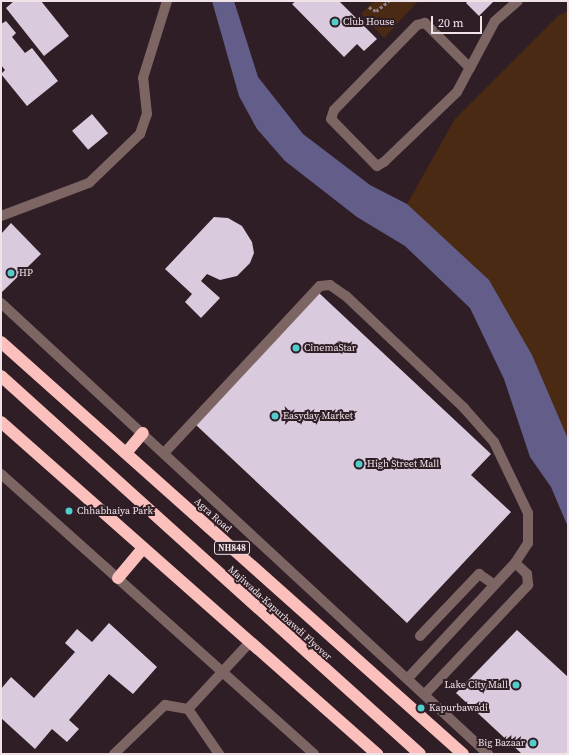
<!DOCTYPE html>
<html>
<head>
<meta charset="utf-8">
<style>
	body { margin:0 }
	#map { position:relative; width:569px; height:755px; overflow:hidden; background:#301e26; font-family:"Source Serif 4",serif }
	div>[style] { position:absolute }
	.green>* { inset:0; background:#4a2a12 }
	.water>* { inset:0; background:#635d89 }
	.building>* { inset:0; background:#dacadd; transform-origin:0 0 }
	.path>* { height:2.5px; margin-top:-1.25px; transform-origin:0; background:repeating-linear-gradient(90deg,#8e7e85 0 3px,transparent 0 5px) }
	.minor>* { height:10px; margin:-5px; padding:0 5px; transform-origin:5px; border-radius:5px; background:#7d6564 }
	.highway>* { height:12px; margin:-6px; padding:0 6px; transform-origin:6px; border-radius:6px; background:#fcc0bc }
	.dots>* { width:11px; height:11px; translate:-50% -50%; box-sizing:border-box; border:2px solid #301e26; border-radius:50% }
	span { translate:-50% -50%; white-space:nowrap; text-align:center; line-height:1.15; -webkit-text-stroke:4px #301e26; paint-order:stroke }
	.shield-label span { padding:1px 3px; background:#301e26; border:1px solid; border-radius:3px; -webkit-text-stroke-width:0 }
	.shield-label { font-size:9px; color:#f0e3e8; font-weight:700 }
	.poi-label { font-size:10px; color:#f0e3e8 }
	.left { translate:0 -50%; text-align:left }
	.right { translate:-100% -50%; text-align:right }
	.street-label { font-size:10px; color:#f0e3e8 }
	.frame { position:absolute; inset:0; border:2px solid #f0e3e8; pointer-events:none }
	.scale { position:absolute; left:431px; top:16px; width:51px; height:18px; box-sizing:border-box; border:2px solid #f0e3e8; border-top:0; padding-left:5px; font-size:12px; line-height:14px; white-space:nowrap; color:#f0e3e8; -webkit-text-stroke:3px #301e26; paint-order:stroke }
</style>
</head>
<body>
<div id="map">
	<div class="green">
		<i style="clip-path:polygon(374px 1px,418px 1px,384px 38px,361px 14px)"></i>
		<i style="clip-path:polygon(568px 11px,568px 439px,555px 412px,407px 204px,455px 119px,559px 15px)"></i>
	</div>
	<div class="water">
		<i style="clip-path:polygon(212px 1px,234px 1px,258px 77px,303px 134px,370px 185px,407px 204px,489px 280px,532px 355px,568px 439px,568px 527px,551px 487px,530px 457px,504px 379px,470px 308px,405px 246px,357px 217px,285px 161px,257px 129px,239px 96px)"></i>
	</div>
	<div class="building">
		<i style="clip-path:polygon(14px 1px,41px 1px,69px 36px,44px 56px,6px 8px)"></i>
		<i style="clip-path:polygon(296px 1px,339px 1px,377px 39px,364px 51px,357px 44px,344px 57px,292px 4px)"></i>
		<i style="clip-path:polygon(468px 1px,494px 1px,479px 16px,466px 3px)"></i>
		<i style="clip-path:polygon(6px 21px,16px 33px,12px 37px,25px 53px,32px 48px,58px 81px,27px 106px,1px 74px,5px 70px,1px 65px,1px 24px)"></i>
		<i style="left:92px;top:114px;width:25px;height:26px;rotate:50deg"></i>
		<i style="clip-path:polygon(214px 217px,228px 218px,242px 226px,252px 242px,254px 253px,250px 263px,237px 276px,220px 280px,207px 274px,201px 281px,220px 298px,201px 318px,185px 302px,192px 294px,165px 269px)"></i>
		<i style="clip-path:polygon(11px 223px,41px 254px,1px 293px,1px 234px)"></i>
		<i style="clip-path:polygon(319px 293px,491px 454px,471px 475px,511px 512px,407px 623px,196px 425px)"></i>
		<i style="clip-path:polygon(109px 623px,157px 667px,133px 694px,109px 674px,69px 720px,79px 729px,67px 742px,52px 729px,35px 749px,1px 718px,1px 689px,11px 677px,34px 698px,75px 652px,65px 643px,77px 629px,92px 642px)"></i>
		<i style="clip-path:polygon(517px 630px,568px 677px,568px 754px,522px 754px,456px 693px)"></i>
	</div>
	<div class="path">
		<i style="left:369px;top:7px;width:8px;rotate:30deg"></i>
		<i style="left:376px;top:11px;width:16px;rotate:-38deg"></i>
	</div>
	<div class="minor">
		<i style="left:470px;top:68px;width:64px;rotate:-135deg"></i>
		<i style="left:425px;top:23px;width:8px;rotate:166deg"></i>
		<i style="left:417px;top:25px;width:119px;rotate:134.3deg"></i>
		<i style="left:334px;top:110px;width:9px;rotate:108deg"></i>
		<i style="left:331px;top:119px;width:66px;rotate:45.6deg"></i>
		<i style="left:377px;top:166px;width:8px;rotate:-30deg"></i>
		<i style="left:384px;top:162px;width:101px;rotate:-43.8deg"></i>
		<i style="left:457px;top:92px;width:27px;rotate:-62deg"></i>
		<i style="left:470px;top:68px;width:53px;rotate:-62deg"></i>
		<i style="left:495px;top:21px;width:30px;rotate:-41deg"></i>
		<i style="left:1px;top:216px;width:94px;rotate:-20.6deg"></i>
		<i style="left:89px;top:183px;width:71px;rotate:-43.9deg"></i>
		<i style="left:140px;top:134px;width:21px;rotate:-71deg"></i>
		<i style="left:147px;top:114px;width:36px;rotate:-96deg"></i>
		<i style="left:143px;top:78px;width:81px;rotate:-72.7deg"></i>
		<i style="left:1px;top:303px;width:664px;rotate:42.8deg"></i>
		<i style="left:165px;top:452px;width:227px;rotate:-47deg"></i>
		<i style="left:320px;top:286px;width:10px;rotate:-6deg"></i>
		<i style="left:330px;top:285px;width:19px;rotate:35deg"></i>
		<i style="left:346px;top:296px;width:163px;rotate:43.5deg"></i>
		<i style="left:464px;top:408px;width:45px;rotate:48.6deg"></i>
		<i style="left:494px;top:442px;width:79px;rotate:64.4deg"></i>
		<i style="left:528px;top:513px;width:30px;rotate:90deg"></i>
		<i style="left:528px;top:543px;width:24px;rotate:123deg"></i>
		<i style="left:515px;top:563px;width:156px;rotate:132.9deg"></i>
		<i style="left:1px;top:474px;width:420px;rotate:41.8deg"></i>
		<i style="left:420px;top:636px;width:86px;rotate:-46.4deg"></i>
		<i style="left:479px;top:574px;width:19px;rotate:35deg"></i>
		<i style="left:426px;top:693px;width:149px;rotate:-46.6deg"></i>
		<i style="left:528px;top:585px;width:11px;rotate:-95deg"></i>
		<i style="left:527px;top:574px;width:16px;rotate:-137deg"></i>
		<i style="left:188px;top:709px;width:91px;rotate:-47.2deg"></i>
		<i style="left:114px;top:754px;width:71px;rotate:-43.9deg"></i>
		<i style="left:165px;top:705px;width:23px;rotate:10deg"></i>
		<i style="left:188px;top:709px;width:55px;rotate:55.4deg"></i>
	</div>
	<div class="highway">
		<i style="left:1px;top:342px;width:619px;rotate:41.73deg"></i>
		<i style="left:1px;top:376px;width:564px;rotate:42.06deg"></i>
		<i style="left:1px;top:422px;width:502px;rotate:41.44deg"></i>
		<i style="left:126px;top:453px;width:26px;rotate:-50deg"></i>
		<i style="left:118px;top:578px;width:39px;rotate:-50deg"></i>
	</div>
	<div class="dots">
		<i style="left:335px;top:22px;background:#52cdcc"></i>
		<i style="left:11px;top:273px;background:#52cdcc"></i>
		<i style="left:296px;top:348px;background:#52cdcc"></i>
		<i style="left:275px;top:416px;background:#52cdcc"></i>
		<i style="left:359px;top:464px;background:#52cdcc"></i>
		<i style="left:69px;top:511px;background:#52cdcc"></i>
		<i style="left:516px;top:685px;background:#52cdcc"></i>
		<i style="left:421px;top:708px;background:#52cdcc"></i>
		<i style="left:533px;top:743px;background:#52cdcc"></i>
	</div>
	<div class="shield-label">
		<span style="left:232px;top:548px">NH848</span>
	</div>
	<div class="poi-label">
		<span class="left" style="left:343px;top:22px">Club House</span>
		<span class="left" style="left:19px;top:273px">HP</span>
		<span class="left" style="left:304px;top:348px">CinemaStar</span>
		<span class="left" style="left:283px;top:416px">Easyday Market</span>
		<span class="left" style="left:367px;top:464px">High Street Mall</span>
		<span class="left" style="left:77px;top:511px">Chhabhaiya Park</span>
		<span class="right" style="left:508px;top:685px">Lake City Mall</span>
		<span class="left" style="left:429px;top:708px">Kapurbawadi</span>
		<span class="right" style="left:525px;top:743px">Big Bazaar</span>
	</div>
	<div class="street-label">
		<span style="left:213px;top:515px;rotate:42deg">Agra Road</span>
		<span style="left:280px;top:613px;rotate:42deg">Majiwada-Kapurbawdi Flyover</span>
	</div>
	<div class="frame"></div>
	<div class="scale">20 m</div>
</div>
</body>
</html>
